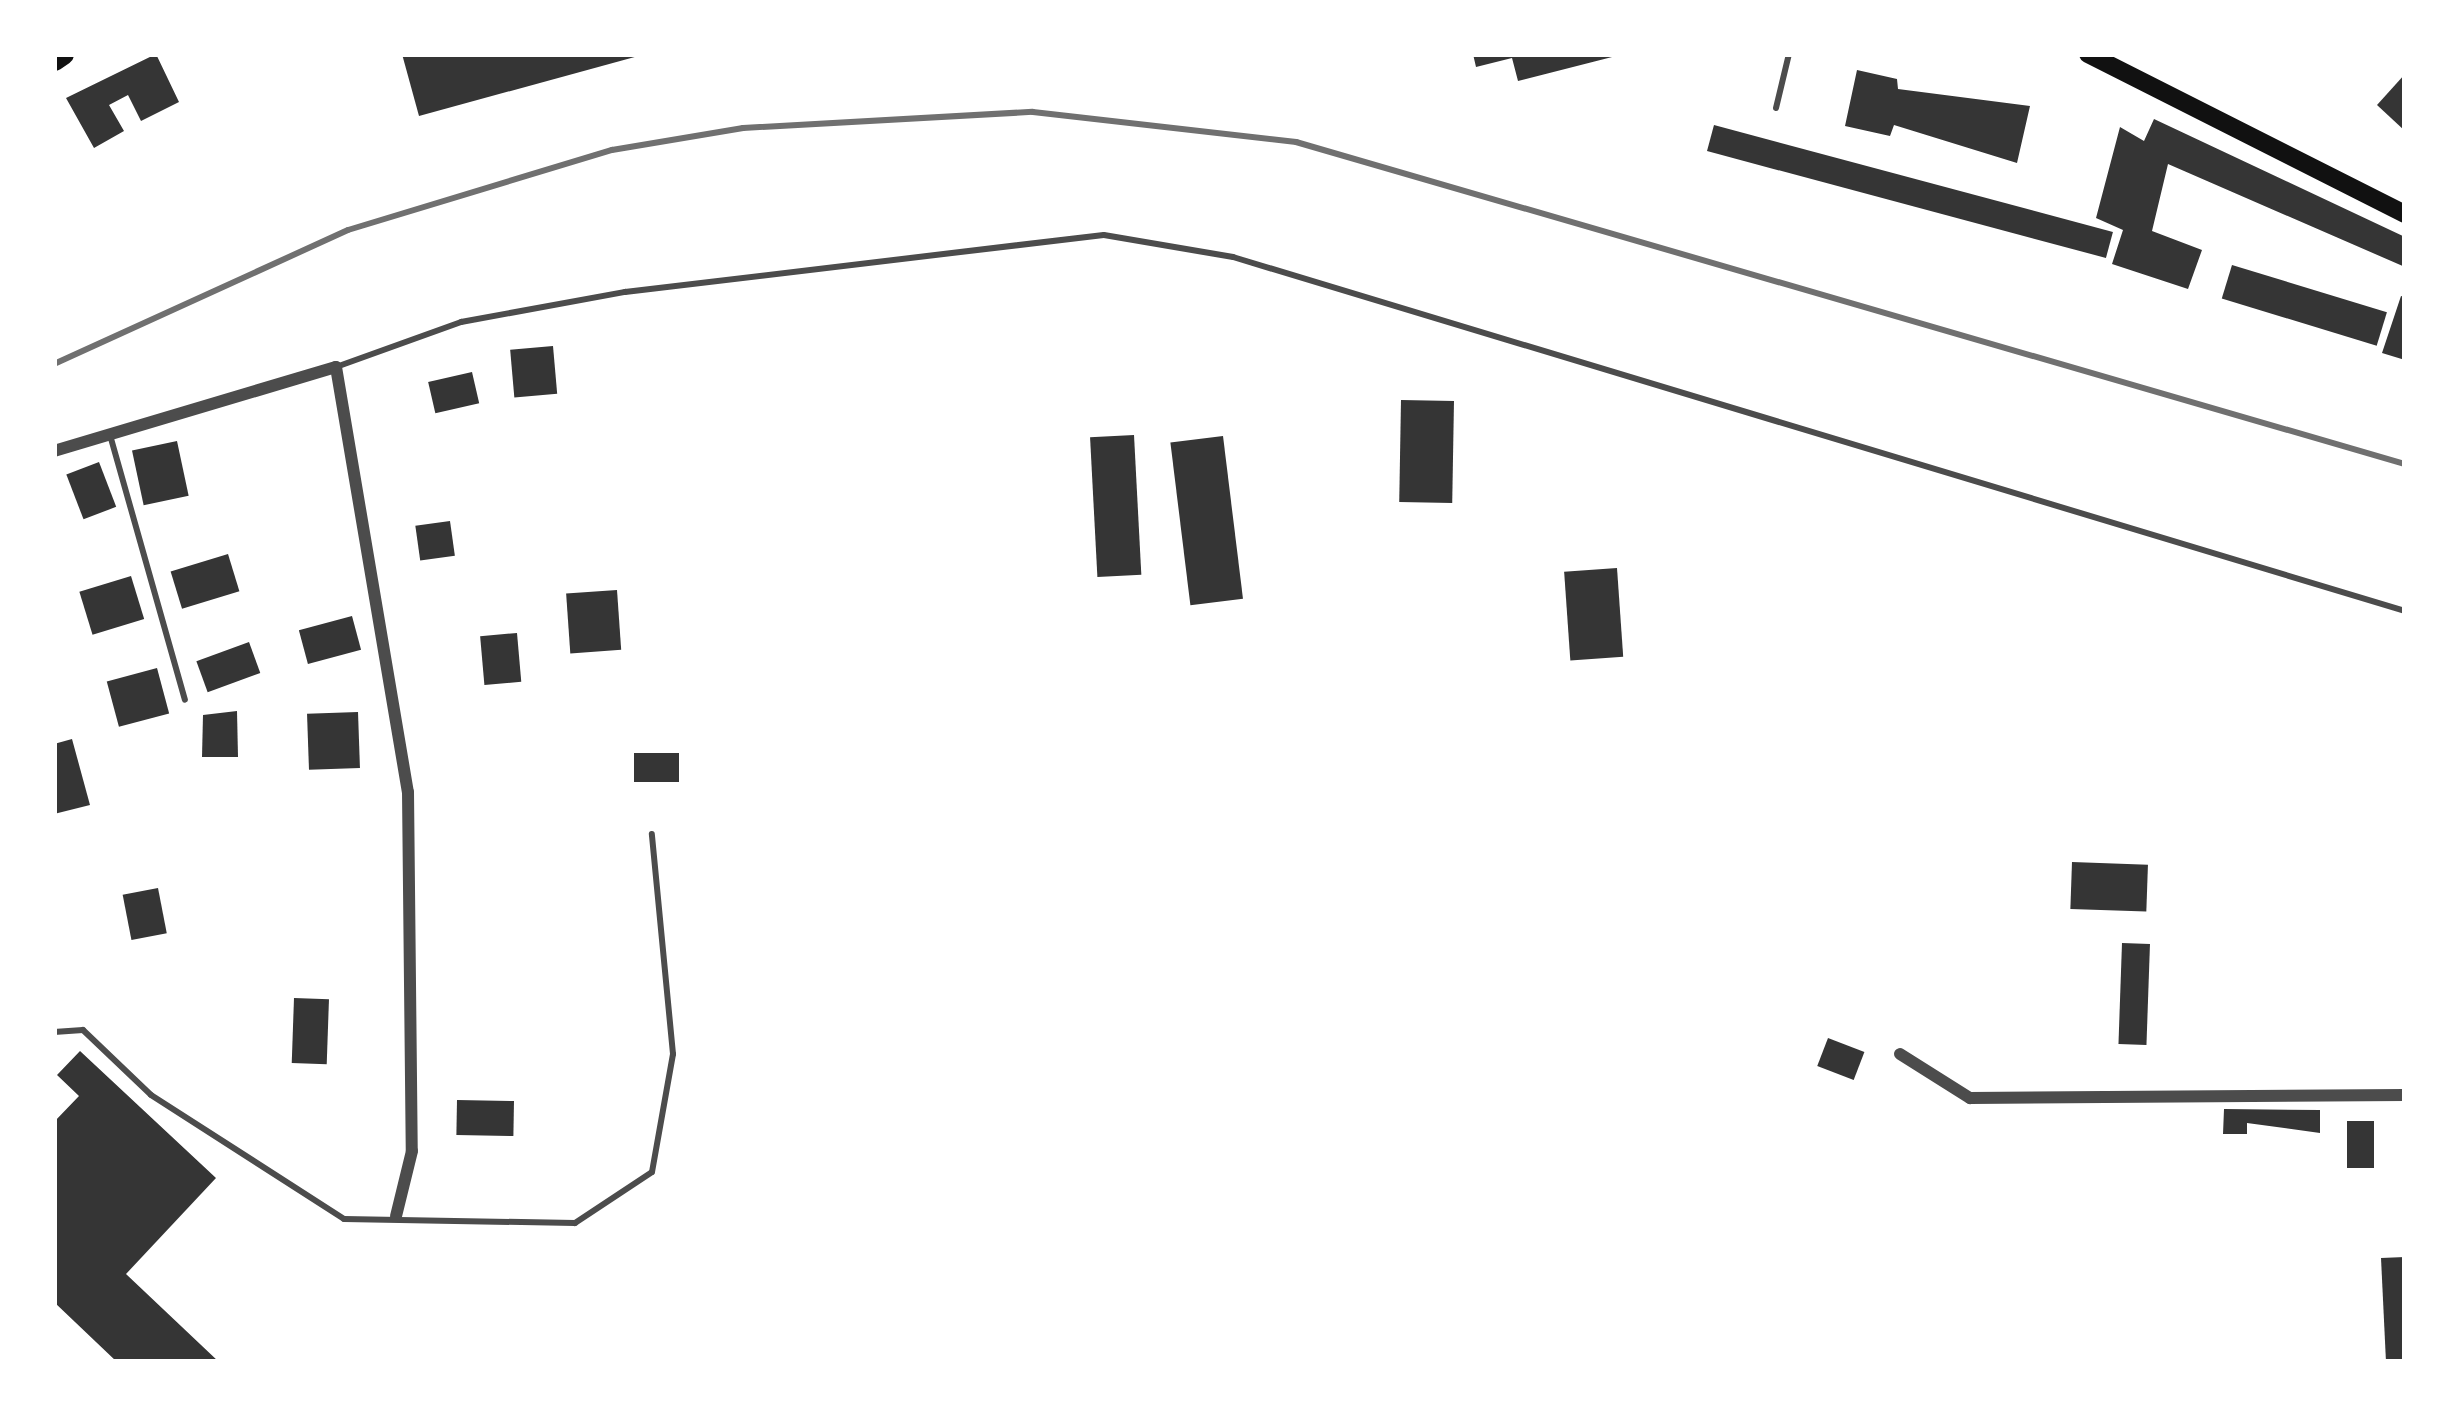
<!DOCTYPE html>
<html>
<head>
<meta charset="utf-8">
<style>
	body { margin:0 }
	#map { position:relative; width:2459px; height:1416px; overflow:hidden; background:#fff; font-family:"Work Sans",sans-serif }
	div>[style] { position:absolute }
	.building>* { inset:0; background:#353535; transform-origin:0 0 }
	.service>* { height:6px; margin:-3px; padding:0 3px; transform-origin:3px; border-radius:3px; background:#4c4c4c }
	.minor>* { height:12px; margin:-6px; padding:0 6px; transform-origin:6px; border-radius:6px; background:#4c4c4c }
	.secondary>* { height:18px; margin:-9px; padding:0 9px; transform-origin:9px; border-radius:9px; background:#111 }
	.primary>* { height:21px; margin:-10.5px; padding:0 10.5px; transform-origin:10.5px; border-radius:10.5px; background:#111 }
	.rail>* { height:6px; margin:-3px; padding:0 3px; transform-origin:3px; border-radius:3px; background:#707070 }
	span { translate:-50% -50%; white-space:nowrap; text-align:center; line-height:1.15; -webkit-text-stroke:12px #fff; paint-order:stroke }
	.frame { position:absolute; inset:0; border:57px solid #fff; pointer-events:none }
</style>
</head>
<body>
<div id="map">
	<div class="building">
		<i style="clip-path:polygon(156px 54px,179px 102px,141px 121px,128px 95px,109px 105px,124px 131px,94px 148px,66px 98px)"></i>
		<i style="clip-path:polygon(402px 54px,641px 54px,642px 55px,419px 116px)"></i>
		<i style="clip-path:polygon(1473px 54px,1615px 54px,1616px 56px,1518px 81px,1512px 58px,1476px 67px)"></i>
		<i style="clip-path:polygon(1857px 70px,1897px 79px,1898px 89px,2030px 106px,2017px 163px,1894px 125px,1890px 136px,1845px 126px)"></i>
		<i style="clip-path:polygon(2405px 74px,2405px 131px,2377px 105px)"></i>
		<i style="clip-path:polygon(2154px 119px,2405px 237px,2405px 267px,2168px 164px,2152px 231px,2202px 250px,2188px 289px,2112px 264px,2123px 230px,2096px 218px,2120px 127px,2144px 141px)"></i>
		<i style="left:1714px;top:125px;width:413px;height:27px;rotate:15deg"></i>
		<i style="left:2232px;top:265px;width:162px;height:35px;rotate:17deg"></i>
		<i style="clip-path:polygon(2401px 296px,2405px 297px,2405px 360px,2382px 353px)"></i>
		<i style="left:553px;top:346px;width:48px;height:43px;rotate:85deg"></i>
		<i style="left:472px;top:372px;width:32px;height:45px;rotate:77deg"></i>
		<i style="left:1401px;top:400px;width:53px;height:102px;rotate:1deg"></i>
		<i style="left:1134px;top:435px;width:140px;height:44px;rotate:87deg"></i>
		<i style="left:1223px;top:436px;width:164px;height:53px;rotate:83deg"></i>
		<i style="left:177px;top:441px;width:56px;height:46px;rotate:78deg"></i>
		<i style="left:99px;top:462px;width:48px;height:35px;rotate:69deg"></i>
		<i style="left:450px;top:521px;width:35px;height:35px;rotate:82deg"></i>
		<i style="left:228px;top:554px;width:39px;height:60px;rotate:73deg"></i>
		<i style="left:1617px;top:568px;width:89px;height:53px;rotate:86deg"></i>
		<i style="left:131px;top:576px;width:45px;height:54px;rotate:73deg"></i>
		<i style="left:617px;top:590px;width:60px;height:51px;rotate:86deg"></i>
		<i style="left:352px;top:616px;width:35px;height:55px;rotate:75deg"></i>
		<i style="left:517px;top:633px;width:49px;height:37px;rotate:85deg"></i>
		<i style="left:249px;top:642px;width:33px;height:56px;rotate:70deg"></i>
		<i style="left:157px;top:668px;width:47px;height:52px;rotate:75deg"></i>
		<i style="clip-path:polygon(237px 711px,238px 757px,202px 757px,203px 715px)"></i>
		<i style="left:358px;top:712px;width:56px;height:51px;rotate:88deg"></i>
		<i style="clip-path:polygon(72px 739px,90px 805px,54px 814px,54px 744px)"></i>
		<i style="left:634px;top:753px;width:45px;height:29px"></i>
		<i style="left:2072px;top:862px;width:76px;height:47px;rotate:2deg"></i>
		<i style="left:158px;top:888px;width:46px;height:36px;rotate:79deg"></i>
		<i style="left:2122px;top:943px;width:28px;height:101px;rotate:2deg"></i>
		<i style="left:294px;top:998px;width:35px;height:65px;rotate:2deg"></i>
		<i style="left:1828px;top:1038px;width:39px;height:30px;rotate:21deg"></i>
		<i style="clip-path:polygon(80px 1051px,216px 1178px,126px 1274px,219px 1362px,117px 1362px,54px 1302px,54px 1122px,79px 1096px,57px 1075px)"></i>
		<i style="left:457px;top:1100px;width:57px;height:35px;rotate:1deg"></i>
		<i style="clip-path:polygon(2224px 1109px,2320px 1110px,2320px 1133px,2247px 1123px,2247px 1134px,2223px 1134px)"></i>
		<i style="left:2347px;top:1121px;width:27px;height:47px"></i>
		<i style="clip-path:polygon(2405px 1257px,2405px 1362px,2386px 1362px,2381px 1258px)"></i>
	</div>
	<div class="service">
		<i style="left:1776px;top:108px;width:56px;rotate:-76.5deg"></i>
		<i style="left:336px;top:367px;width:133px;rotate:-19.8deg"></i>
		<i style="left:461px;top:322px;width:167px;rotate:-10.4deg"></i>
		<i style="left:625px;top:292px;width:482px;rotate:-6.8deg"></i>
		<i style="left:1104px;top:235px;width:131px;rotate:9.7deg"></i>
		<i style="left:1233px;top:257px;width:1224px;rotate:16.81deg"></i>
		<i style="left:110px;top:435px;width:275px;rotate:74.2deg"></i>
		<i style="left:54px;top:1032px;width:29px;rotate:-4deg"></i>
		<i style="left:83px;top:1030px;width:94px;rotate:43.7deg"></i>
		<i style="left:151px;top:1095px;width:229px;rotate:32.7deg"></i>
		<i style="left:344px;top:1219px;width:231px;rotate:1deg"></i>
		<i style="left:575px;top:1223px;width:92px;rotate:-33.5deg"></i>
		<i style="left:652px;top:1172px;width:120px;rotate:-79.9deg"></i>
		<i style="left:673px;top:1054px;width:221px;rotate:-95.5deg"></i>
	</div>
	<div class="minor">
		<i style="left:54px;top:451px;width:294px;rotate:-16.6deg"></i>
		<i style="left:336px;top:367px;width:431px;rotate:80.4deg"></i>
		<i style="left:408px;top:792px;width:359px;rotate:89.4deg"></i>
		<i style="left:412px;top:1151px;width:67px;rotate:103.8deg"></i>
		<i style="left:1900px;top:1054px;width:83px;rotate:32.2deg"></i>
		<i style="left:1970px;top:1098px;width:435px;rotate:-0.4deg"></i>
	</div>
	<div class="secondary">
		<i style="left:2088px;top:54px;width:355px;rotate:26.8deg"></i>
	</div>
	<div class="primary">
		<i style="left:54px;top:60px;width:11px;rotate:-34deg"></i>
	</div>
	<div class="rail">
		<i style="left:54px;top:364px;width:323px;rotate:-24.5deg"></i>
		<i style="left:348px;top:230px;width:276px;rotate:-16.9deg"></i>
		<i style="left:612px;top:150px;width:133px;rotate:-9.5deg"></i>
		<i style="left:743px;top:128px;width:290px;rotate:-3.2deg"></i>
		<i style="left:1033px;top:112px;width:265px;rotate:6.5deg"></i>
		<i style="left:1296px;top:142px;width:1155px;rotate:16.19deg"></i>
	</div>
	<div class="frame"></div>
</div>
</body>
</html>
